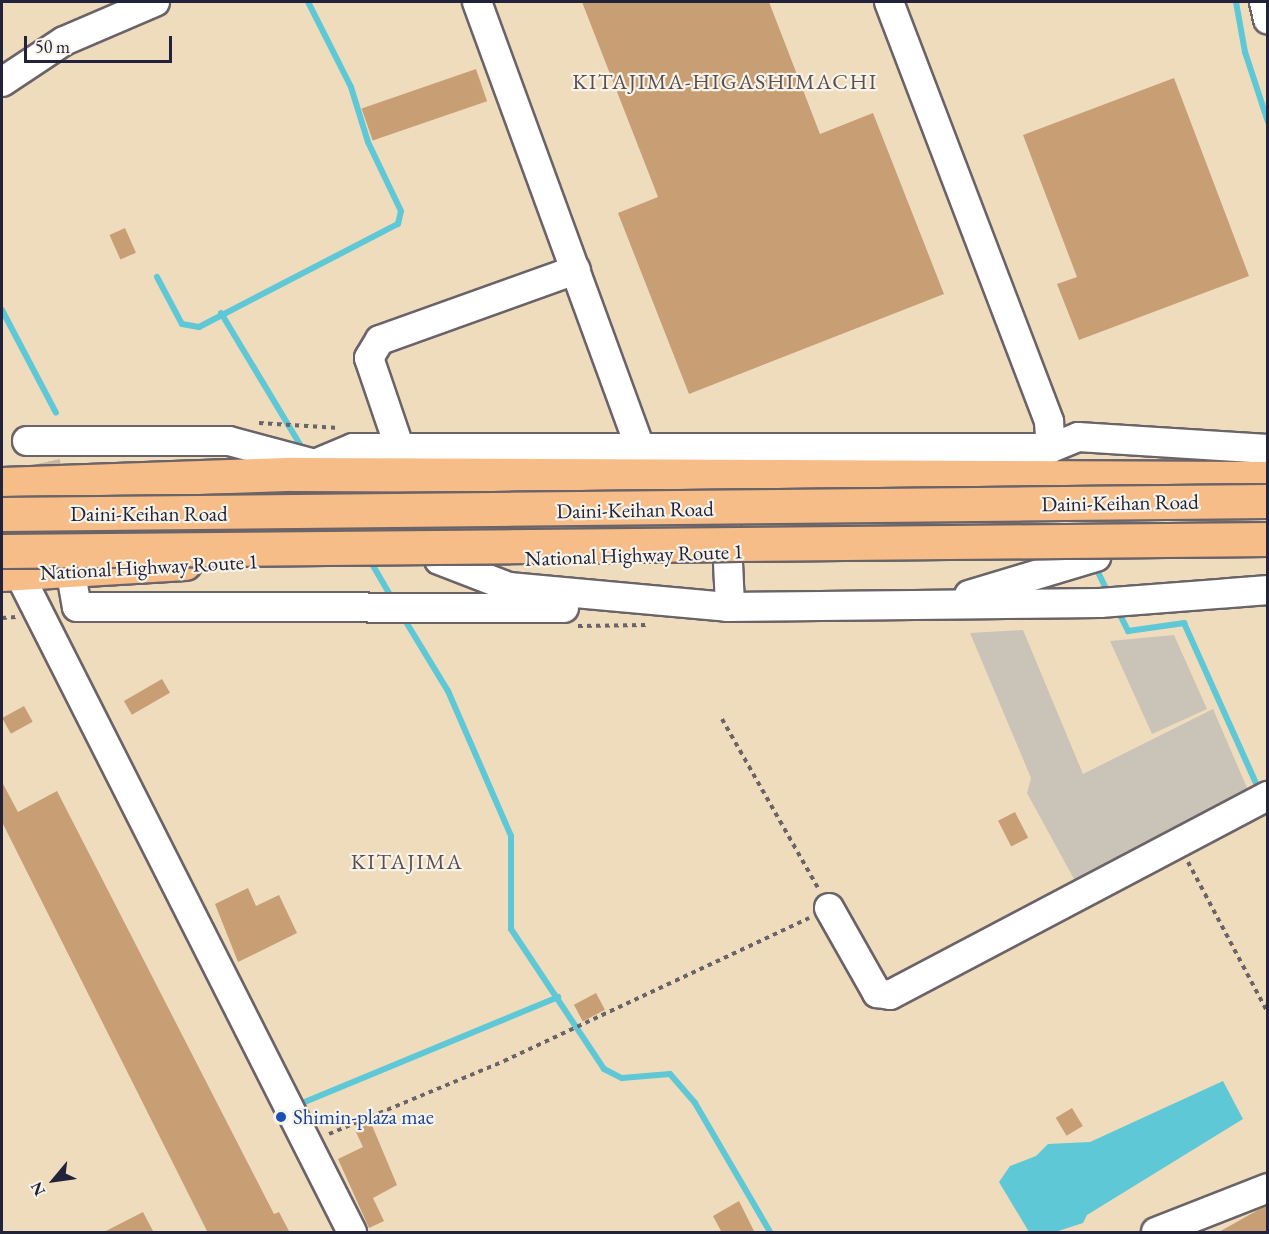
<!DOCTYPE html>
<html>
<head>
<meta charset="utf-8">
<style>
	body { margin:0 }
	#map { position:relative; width:1269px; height:1234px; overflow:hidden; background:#efdcbc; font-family:"EB Garamond",serif }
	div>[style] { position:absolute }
	.industrial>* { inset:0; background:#cac3b8 }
	.water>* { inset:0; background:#5ec8d7 }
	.stream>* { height:6px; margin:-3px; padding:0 3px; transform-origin:3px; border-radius:3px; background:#5ec8d7 }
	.building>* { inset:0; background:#c89f75; transform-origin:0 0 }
	.minor-tunnel>* { height:28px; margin-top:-14px; transform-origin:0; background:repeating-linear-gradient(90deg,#c6b7a2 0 28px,transparent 0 42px) }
	.path>* { height:4px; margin-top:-2px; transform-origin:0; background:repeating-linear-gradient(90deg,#6a6368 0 4.5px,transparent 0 9px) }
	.roads { filter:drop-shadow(2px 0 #6a6368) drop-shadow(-2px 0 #6a6368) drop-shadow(0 2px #6a6368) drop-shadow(0 -2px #6a6368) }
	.minor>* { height:28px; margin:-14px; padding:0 14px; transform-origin:14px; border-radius:14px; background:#fff }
	.highway>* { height:33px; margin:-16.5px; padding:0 16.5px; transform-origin:16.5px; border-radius:16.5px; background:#f7bd88 }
	.bridges { filter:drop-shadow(2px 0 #6a6368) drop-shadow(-2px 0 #6a6368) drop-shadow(0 2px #6a6368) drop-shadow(0 -2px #6a6368) }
	.highway-bridge>* { height:33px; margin:-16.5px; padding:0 16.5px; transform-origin:16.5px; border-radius:16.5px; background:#f7bd88 }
	.dots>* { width:16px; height:16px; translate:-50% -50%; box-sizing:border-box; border:3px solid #f7f3e8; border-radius:50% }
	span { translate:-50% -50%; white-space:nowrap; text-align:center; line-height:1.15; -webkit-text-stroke:4.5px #f7f3e8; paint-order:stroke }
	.street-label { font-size:21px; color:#22223b }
	.transit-label { font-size:21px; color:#164399 }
	.left { translate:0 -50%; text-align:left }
	.neighbourhood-label { font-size:22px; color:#5c4e4f; letter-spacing:1.5px }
	.frame { position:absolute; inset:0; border:3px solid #22223b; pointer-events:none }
	.north { position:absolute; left:24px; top:1150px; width:60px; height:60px; -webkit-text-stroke:4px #f7f3e8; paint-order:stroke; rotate:241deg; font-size:16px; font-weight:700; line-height:24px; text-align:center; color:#22223b }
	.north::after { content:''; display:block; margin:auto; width:21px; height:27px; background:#22223b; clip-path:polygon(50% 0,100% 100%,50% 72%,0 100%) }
	.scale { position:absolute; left:24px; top:36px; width:148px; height:27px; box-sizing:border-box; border:3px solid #22223b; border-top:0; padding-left:8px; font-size:18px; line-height:21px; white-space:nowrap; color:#22223b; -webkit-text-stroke:4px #f7f3e8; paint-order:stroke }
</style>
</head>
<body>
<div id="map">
	<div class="industrial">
		<i style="clip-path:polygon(1023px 630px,1083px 774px,1213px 709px,1251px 797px,1080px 890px,1027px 793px,1031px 778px,970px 633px)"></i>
		<i style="clip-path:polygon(1174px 635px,1207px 709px,1152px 734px,1110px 641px)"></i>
	</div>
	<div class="water">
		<i style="clip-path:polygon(1223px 1081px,1243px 1119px,1087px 1215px,1083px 1223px,1055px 1232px,1029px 1232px,999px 1182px,1010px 1166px,1036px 1156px,1048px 1144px,1090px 1142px)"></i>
	</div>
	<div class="stream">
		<i style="left:1236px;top:2px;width:51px;rotate:79.8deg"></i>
		<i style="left:1245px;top:52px;width:74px;rotate:71.8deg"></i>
		<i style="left:157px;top:277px;width:53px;rotate:62deg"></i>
		<i style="left:182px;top:324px;width:17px;rotate:10deg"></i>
		<i style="left:199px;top:327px;width:224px;rotate:-27.4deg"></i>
		<i style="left:398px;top:224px;width:13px;rotate:-77deg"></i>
		<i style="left:401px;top:211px;width:76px;rotate:-115.6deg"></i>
		<i style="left:368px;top:142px;width:58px;rotate:-107.2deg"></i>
		<i style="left:351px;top:87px;width:95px;rotate:-116.8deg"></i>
		<i style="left:2px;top:310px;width:116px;rotate:62.3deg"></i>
		<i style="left:221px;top:313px;width:161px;rotate:59deg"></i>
		<i style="left:368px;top:557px;width:50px;rotate:59.8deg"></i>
		<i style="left:1095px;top:566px;width:32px;rotate:64deg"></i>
		<i style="left:1117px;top:609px;width:25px;rotate:63deg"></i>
		<i style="left:1128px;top:631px;width:57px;rotate:-8.1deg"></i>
		<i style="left:1184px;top:623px;width:185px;rotate:65.8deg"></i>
		<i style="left:403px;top:617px;width:87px;rotate:58.7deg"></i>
		<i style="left:448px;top:691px;width:158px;rotate:66.5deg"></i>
		<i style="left:511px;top:836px;width:93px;rotate:90deg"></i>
		<i style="left:511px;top:929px;width:168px;rotate:56.4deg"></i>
		<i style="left:604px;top:1069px;width:20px;rotate:27deg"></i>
		<i style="left:622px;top:1078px;width:48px;rotate:-4.8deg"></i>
		<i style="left:670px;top:1074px;width:38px;rotate:49deg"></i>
		<i style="left:695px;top:1103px;width:149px;rotate:59.8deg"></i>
		<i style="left:295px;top:1106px;width:285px;rotate:-22.5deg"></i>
	</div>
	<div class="building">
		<i style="clip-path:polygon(582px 2px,769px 2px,820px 134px,873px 113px,944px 294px,689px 394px,618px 213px,658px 197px)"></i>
		<i style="left:476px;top:69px;width:34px;height:121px;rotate:71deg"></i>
		<i style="clip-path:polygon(1174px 78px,1249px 276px,1079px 340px,1057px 284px,1077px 277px,1023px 135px)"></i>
		<i style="left:125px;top:228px;width:27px;height:17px;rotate:66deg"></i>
		<i style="left:162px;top:679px;width:16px;height:44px;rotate:60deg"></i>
		<i style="left:24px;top:706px;width:18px;height:25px;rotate:61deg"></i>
		<i style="clip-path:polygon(2px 782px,18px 812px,57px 791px,274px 1214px,279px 1212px,290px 1233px,208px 1233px,2px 822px)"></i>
		<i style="left:1015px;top:812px;width:29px;height:19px;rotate:63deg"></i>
		<i style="clip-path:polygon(248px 888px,256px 906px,279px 895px,297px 933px,238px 962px,215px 904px)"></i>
		<i style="left:596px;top:993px;width:19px;height:25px;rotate:62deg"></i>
		<i style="left:1072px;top:1108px;width:21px;height:19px;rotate:59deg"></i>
		<i style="clip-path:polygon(371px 1123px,397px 1185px,373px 1198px,384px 1221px,369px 1228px,338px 1159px,363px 1147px,355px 1130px)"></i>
		<i style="clip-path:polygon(739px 1201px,755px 1233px,722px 1233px,713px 1216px)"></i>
		<i style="clip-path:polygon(1268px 1206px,1268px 1233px,1217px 1233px,1258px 1210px)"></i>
		<i style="clip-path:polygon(143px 1212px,154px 1233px,102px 1233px)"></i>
	</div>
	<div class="minor-tunnel">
		<i style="left:46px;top:462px;width:113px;rotate:77.7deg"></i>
	</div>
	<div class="path">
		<i style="left:259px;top:423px;width:80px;rotate:3.6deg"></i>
		<i style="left:2px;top:618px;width:14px;rotate:-4deg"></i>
		<i style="left:578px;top:626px;width:68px;rotate:-0.8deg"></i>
		<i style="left:722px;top:719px;width:197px;rotate:60.4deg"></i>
		<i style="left:1188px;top:862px;width:171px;rotate:62.1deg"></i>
		<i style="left:329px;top:1134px;width:190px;rotate:-22.6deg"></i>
		<i style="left:504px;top:1061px;width:337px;rotate:-25.1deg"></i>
	</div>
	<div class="roads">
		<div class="minor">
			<i style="left:477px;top:2px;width:479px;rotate:69.9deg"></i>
			<i style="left:889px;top:2px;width:449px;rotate:69.1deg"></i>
			<i style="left:1049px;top:422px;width:26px;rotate:86deg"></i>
			<i style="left:1264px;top:2px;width:18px;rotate:77deg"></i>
			<i style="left:2px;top:82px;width:74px;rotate:-33.5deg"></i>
			<i style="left:64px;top:41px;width:99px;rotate:-23.2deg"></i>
			<i style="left:27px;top:441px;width:202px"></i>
			<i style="left:229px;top:441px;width:89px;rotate:15deg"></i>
			<i style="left:400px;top:449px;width:96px;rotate:-108.8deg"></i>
			<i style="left:369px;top:358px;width:21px;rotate:-59deg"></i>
			<i style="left:380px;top:340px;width:208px;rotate:-19.7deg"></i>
			<i style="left:296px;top:472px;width:62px;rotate:-22.8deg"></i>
			<i style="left:353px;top:448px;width:698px"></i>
			<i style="left:1051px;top:448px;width:29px;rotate:-22deg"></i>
			<i style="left:1078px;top:437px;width:190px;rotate:3.6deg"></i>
			<i style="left:714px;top:489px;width:15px;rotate:42deg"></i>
			<i style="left:725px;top:499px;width:108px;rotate:87.3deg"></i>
			<i style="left:9px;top:554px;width:760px;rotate:63.17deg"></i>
			<i style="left:439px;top:560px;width:75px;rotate:21.1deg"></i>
			<i style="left:509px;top:587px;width:219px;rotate:5.2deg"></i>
			<i style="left:727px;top:607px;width:373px;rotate:-0.6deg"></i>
			<i style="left:1100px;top:603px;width:169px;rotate:-4.4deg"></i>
			<i style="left:73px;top:585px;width:22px;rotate:80deg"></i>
			<i style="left:77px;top:607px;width:487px;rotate:0.1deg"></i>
			<i style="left:969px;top:595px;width:133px;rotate:-16.7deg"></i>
			<i style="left:829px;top:908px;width:98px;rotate:60.5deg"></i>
			<i style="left:877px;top:993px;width:13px;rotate:9deg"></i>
			<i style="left:890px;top:995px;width:427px;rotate:-27.8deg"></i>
			<i style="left:1156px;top:1232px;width:120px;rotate:-21.4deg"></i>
		</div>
		<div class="highway">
			<i style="left:2px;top:484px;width:291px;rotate:-2deg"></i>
			<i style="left:293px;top:474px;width:975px;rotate:0.24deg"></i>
			<i style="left:2px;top:574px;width:183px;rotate:-3.4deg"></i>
		</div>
	</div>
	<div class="bridges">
		<div class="highway-bridge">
			<i style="left:2px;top:514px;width:1266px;rotate:-0.59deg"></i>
			<i style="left:2px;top:551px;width:1266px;rotate:-0.54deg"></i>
		</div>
	</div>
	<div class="dots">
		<i style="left:281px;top:1117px;background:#1a4fb4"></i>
	</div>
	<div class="street-label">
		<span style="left:1120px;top:503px;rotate:-1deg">Daini-Keihan Road</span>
		<span style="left:635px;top:510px;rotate:-1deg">Daini-Keihan Road</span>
		<span style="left:149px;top:514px">Daini-Keihan Road</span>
		<span style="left:634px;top:555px;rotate:-2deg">National Highway Route 1</span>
		<span style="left:149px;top:567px;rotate:-3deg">National Highway Route 1</span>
	</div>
	<div class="transit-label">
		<span class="left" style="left:293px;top:1117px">Shimin-plaza mae</span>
	</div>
	<div class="neighbourhood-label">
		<span style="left:725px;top:82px">KITAJIMA-HIGASHIMACHI</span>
		<span style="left:407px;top:862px">KITAJIMA</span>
	</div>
	<div class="frame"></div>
	<div class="north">N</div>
	<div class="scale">50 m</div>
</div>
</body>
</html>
